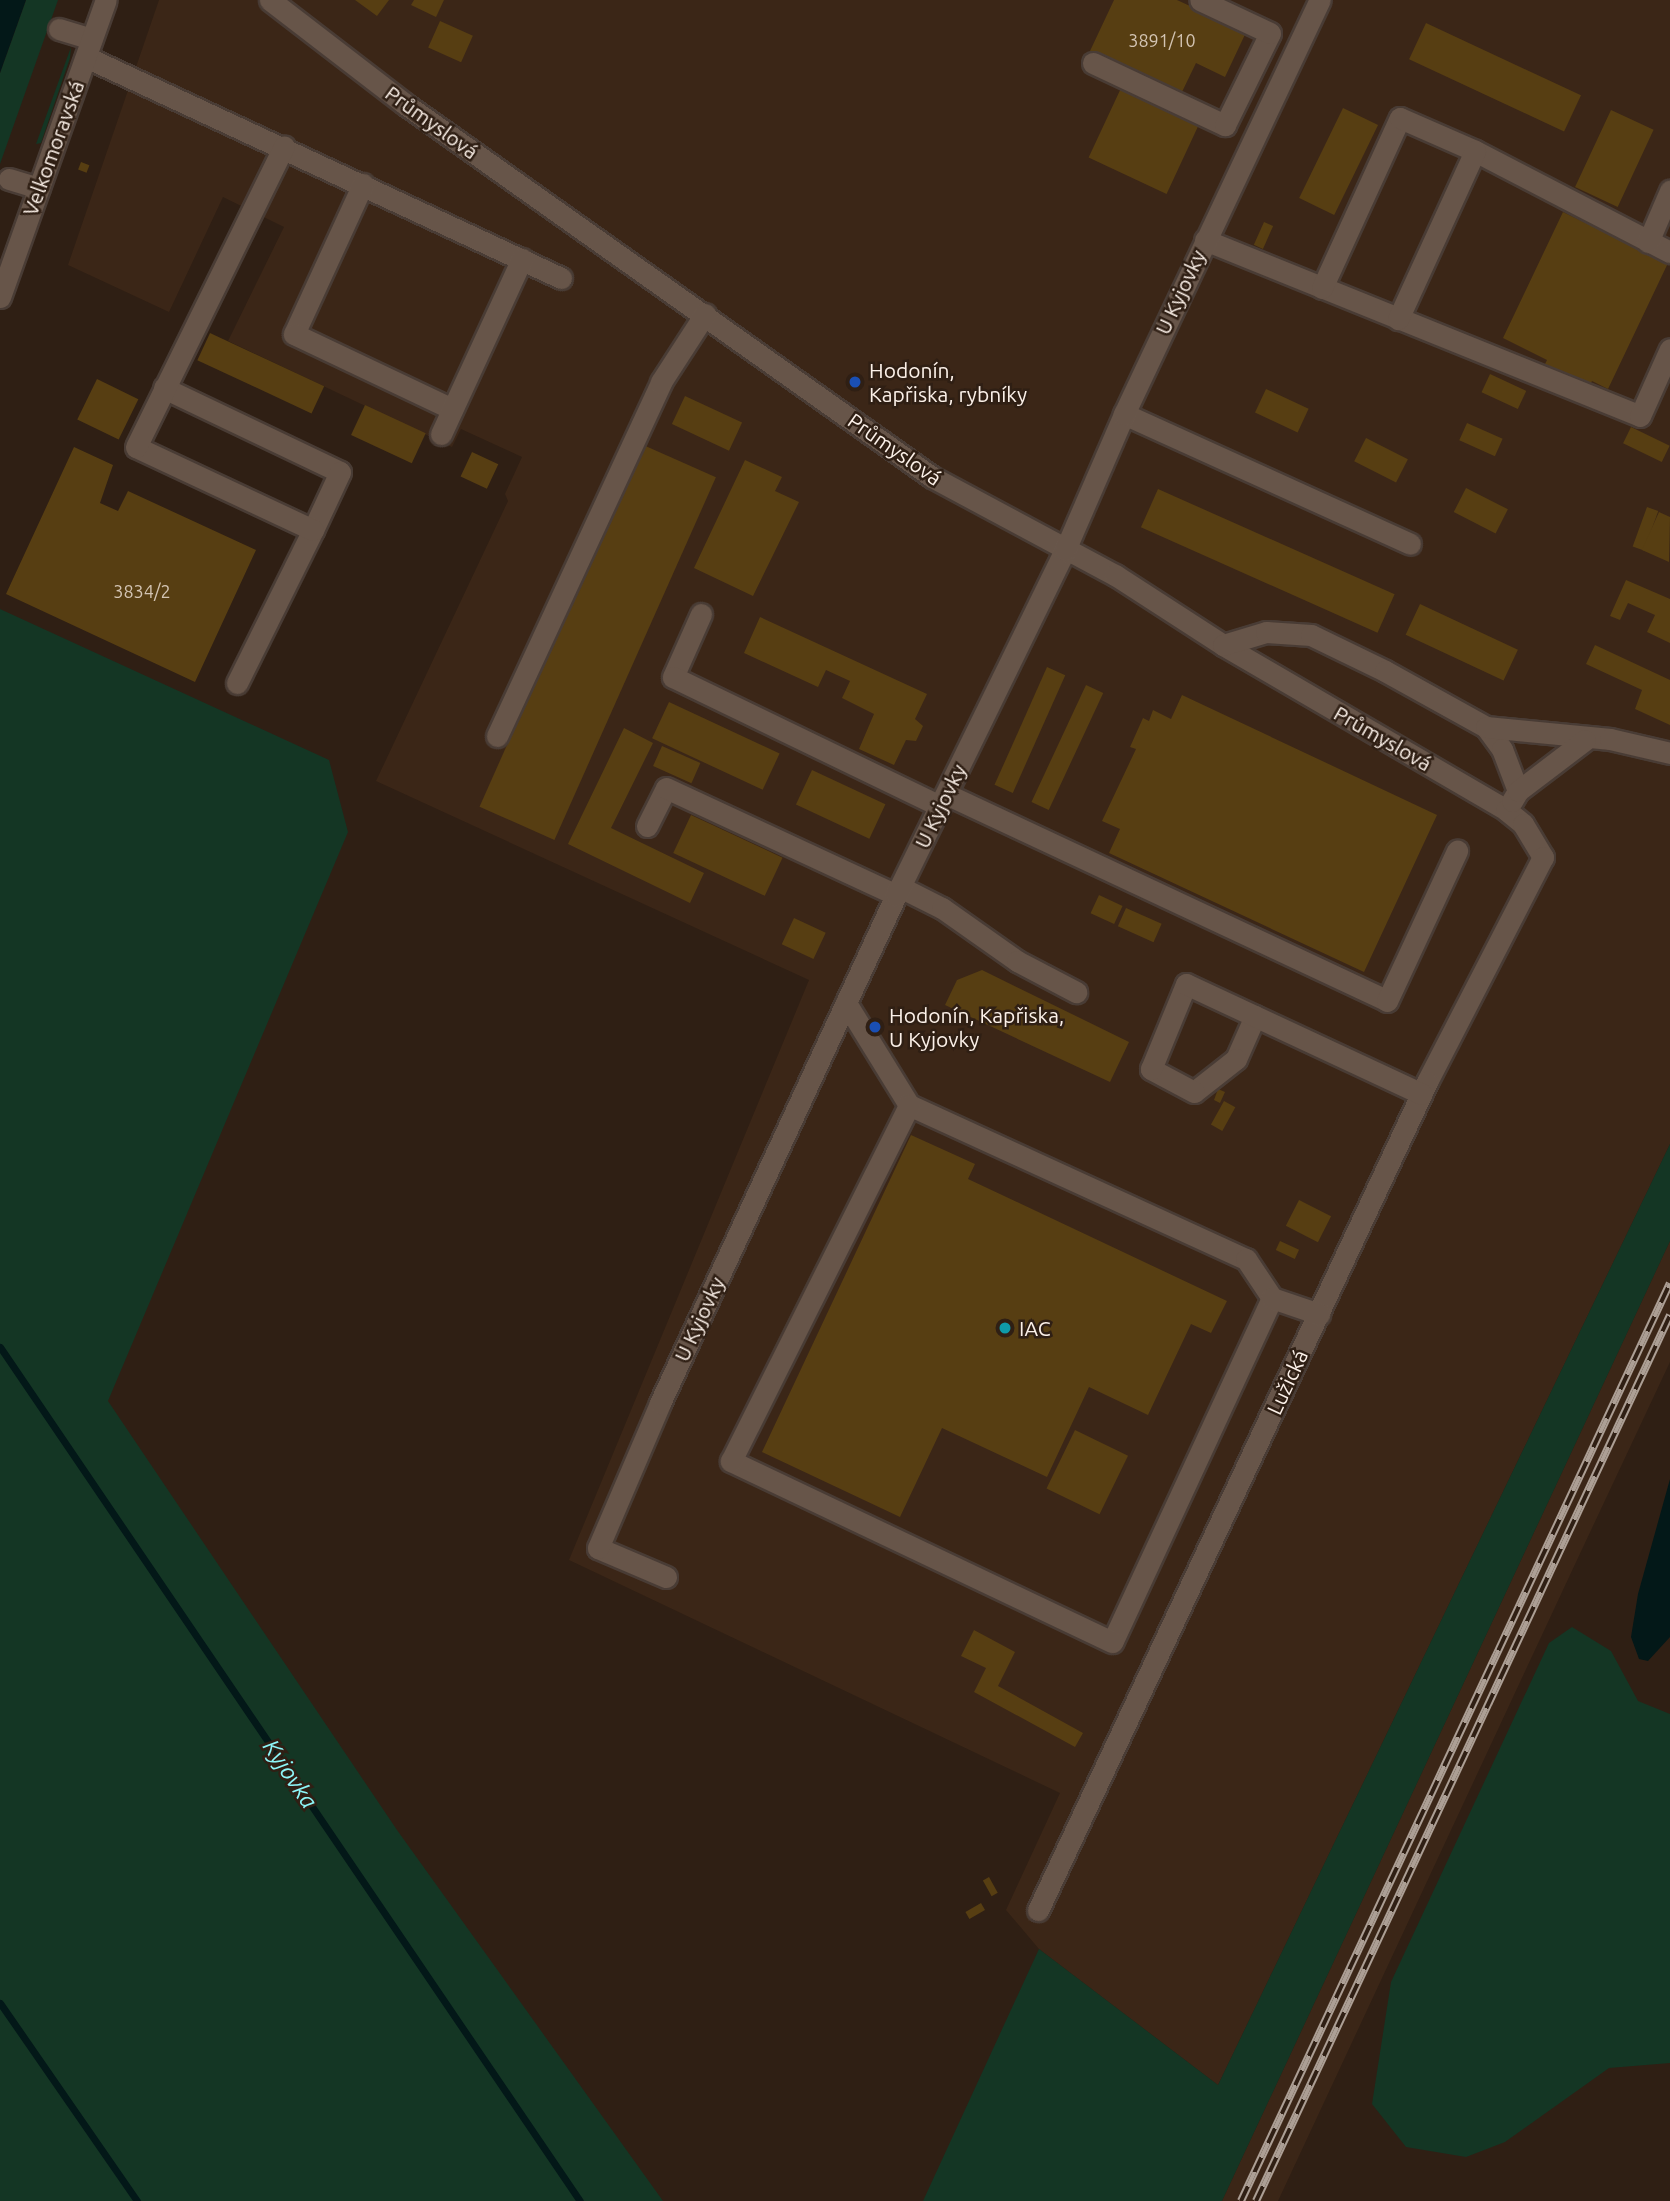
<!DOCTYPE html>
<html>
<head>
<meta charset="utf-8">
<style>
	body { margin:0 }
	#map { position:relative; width:1670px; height:2201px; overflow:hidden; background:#2f1f14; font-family:Ubuntu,sans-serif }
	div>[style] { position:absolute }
	.built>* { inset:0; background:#3b2617 }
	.green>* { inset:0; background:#143624 }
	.water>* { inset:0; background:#031818 }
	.stream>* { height:7px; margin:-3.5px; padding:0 3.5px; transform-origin:3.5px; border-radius:3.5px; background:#031818 }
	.building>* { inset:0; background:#573e12; transform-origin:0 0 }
	.roads { filter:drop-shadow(2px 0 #493c35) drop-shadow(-2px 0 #493c35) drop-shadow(0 2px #493c35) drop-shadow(0 -2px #493c35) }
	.minor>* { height:21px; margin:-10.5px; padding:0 10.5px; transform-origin:10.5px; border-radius:10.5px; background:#675549 }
	.rail>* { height:8px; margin-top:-4px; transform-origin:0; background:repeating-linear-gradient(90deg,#2f1f14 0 16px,#ac9f95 0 32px); box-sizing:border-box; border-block:2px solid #ac9f95 }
	.dots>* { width:19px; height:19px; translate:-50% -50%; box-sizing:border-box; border:4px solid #2f1f14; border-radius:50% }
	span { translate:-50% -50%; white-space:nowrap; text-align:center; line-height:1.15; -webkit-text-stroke:5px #2f1f14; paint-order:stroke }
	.number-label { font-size:18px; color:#d3c4b3 }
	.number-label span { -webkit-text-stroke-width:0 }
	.street-label { font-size:21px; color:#fcf1e9 }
	.poi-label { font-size:21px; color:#fcf1e9 }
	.left { translate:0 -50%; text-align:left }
	.water-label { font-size:23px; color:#8df6f8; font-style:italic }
</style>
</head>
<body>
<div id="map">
	<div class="built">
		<i style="clip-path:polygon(159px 0,1670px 0,1670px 1144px,1218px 2085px,1039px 1949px,1006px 1910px,1060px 1793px,569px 1560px,809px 980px,376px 781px,508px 501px,505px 494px,522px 457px,461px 429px,452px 447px,228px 341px,284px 227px,223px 197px,169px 312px,68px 265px)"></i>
		<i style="clip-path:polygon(1670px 1241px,1670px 1362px,1577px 1560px,1278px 2201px,1222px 2201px)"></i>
	</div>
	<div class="green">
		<i style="clip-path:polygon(26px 0,58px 0,0 164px,0 73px)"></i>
		<i style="clip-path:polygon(71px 47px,70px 58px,41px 143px,36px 144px)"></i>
		<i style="clip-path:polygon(0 609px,329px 760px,348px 832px,108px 1401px,397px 1830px,663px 2201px,0 2201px)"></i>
		<i style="clip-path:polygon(1670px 1144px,1670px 1241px,1222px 2201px,923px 2201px,1039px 1949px,1218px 2085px)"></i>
		<i style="clip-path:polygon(1572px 1627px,1611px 1651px,1638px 1701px,1670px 1714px,1670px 2063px,1609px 2068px,1505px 2142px,1466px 2157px,1406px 2147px,1372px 2104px,1391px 1982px,1549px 1643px)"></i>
	</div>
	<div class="water">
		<i style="clip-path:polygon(0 0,26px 0,0 73px)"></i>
		<i style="clip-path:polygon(1670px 1479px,1670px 1637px,1648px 1661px,1639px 1659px,1631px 1637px,1638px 1594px)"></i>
	</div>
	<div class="stream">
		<i style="left:0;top:1347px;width:1032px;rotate:55.82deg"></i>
		<i style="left:0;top:2003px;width:241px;rotate:55.3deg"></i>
	</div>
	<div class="building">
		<i style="clip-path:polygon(355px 0,389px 0,377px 16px)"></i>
		<i style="clip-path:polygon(414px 0,444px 0,436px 17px,411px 5px)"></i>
		<i style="clip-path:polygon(1114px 0,1177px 0,1216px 18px,1249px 26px,1225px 77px,1196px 63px,1181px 94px,1090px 51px)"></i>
		<i style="left:440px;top:21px;width:36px;height:29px;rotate:24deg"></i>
		<i style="left:1426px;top:23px;width:171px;height:40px;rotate:25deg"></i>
		<i style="left:1122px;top:86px;width:86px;height:79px;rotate:25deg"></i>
		<i style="left:1343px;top:108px;width:39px;height:100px;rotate:26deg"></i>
		<i style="left:1611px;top:110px;width:47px;height:85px;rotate:25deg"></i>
		<i style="left:81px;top:162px;width:9px;height:8px;rotate:21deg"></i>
		<i style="clip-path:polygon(1563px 212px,1668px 263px,1608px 389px,1592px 381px,1589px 387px,1544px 366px,1547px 360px,1503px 338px)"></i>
		<i style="left:1264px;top:222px;width:10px;height:25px;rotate:24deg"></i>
		<i style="left:210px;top:333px;width:126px;height:30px;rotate:25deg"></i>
		<i style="left:1490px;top:374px;width:40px;height:20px;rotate:25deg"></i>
		<i style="left:97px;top:379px;width:46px;height:45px;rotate:26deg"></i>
		<i style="left:1266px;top:389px;width:47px;height:26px;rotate:25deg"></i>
		<i style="left:685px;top:396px;width:63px;height:31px;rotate:25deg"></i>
		<i style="left:365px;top:405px;width:67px;height:33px;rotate:25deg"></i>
		<i style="left:1467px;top:423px;width:39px;height:19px;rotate:24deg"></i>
		<i style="left:1631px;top:427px;width:43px;height:18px;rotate:26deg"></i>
		<i style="left:1366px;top:438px;width:47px;height:26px;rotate:27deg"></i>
		<i style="left:641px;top:444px;width:82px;height:397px;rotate:24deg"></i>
		<i style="clip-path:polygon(74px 447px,113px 465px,100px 503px,118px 511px,128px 491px,256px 550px,195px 682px,6px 594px)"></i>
		<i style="left:472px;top:452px;width:29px;height:27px;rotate:25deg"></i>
		<i style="clip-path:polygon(745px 460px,782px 477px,775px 491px,799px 502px,753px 596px,694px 568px)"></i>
		<i style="left:1466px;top:488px;width:47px;height:27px;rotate:27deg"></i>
		<i style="left:1158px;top:489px;width:259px;height:42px;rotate:24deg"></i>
		<i style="left:1647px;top:507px;width:12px;height:42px;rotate:20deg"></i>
		<i style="clip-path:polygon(1659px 512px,1670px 517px,1669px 562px,1642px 550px)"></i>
		<i style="clip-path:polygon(1626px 580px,1670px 599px,1670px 643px,1647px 632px,1655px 615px,1628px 603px,1620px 620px,1610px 616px)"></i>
		<i style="left:1420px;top:604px;width:108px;height:34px;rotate:25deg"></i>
		<i style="clip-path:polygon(760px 617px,927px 694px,915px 719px,923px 726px,916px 741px,906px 740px,894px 765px,859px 749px,874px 714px,842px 698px,850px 681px,826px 670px,818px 687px,744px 653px)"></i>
		<i style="clip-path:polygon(1595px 645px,1670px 680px,1670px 725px,1635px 709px,1642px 690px,1586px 664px)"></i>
		<i style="left:1047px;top:667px;width:20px;height:129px;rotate:24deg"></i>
		<i style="left:1086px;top:685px;width:19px;height:129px;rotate:25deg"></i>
		<i style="clip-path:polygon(1182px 695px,1437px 815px,1364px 972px,1109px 853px,1120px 829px,1102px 821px,1136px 749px,1130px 747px,1143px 718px,1149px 721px,1153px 710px,1171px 719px)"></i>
		<i style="left:669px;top:702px;width:122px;height:40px;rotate:25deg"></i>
		<i style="clip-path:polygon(624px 728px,653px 743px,611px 828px,704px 873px,690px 903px,568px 844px)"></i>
		<i style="left:662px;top:746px;width:42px;height:22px;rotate:24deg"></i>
		<i style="left:812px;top:770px;width:81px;height:38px;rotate:25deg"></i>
		<i style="left:691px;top:815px;width:101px;height:42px;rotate:25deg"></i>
		<i style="left:1099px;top:895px;width:26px;height:20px;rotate:25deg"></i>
		<i style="left:1126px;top:908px;width:39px;height:20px;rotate:24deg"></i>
		<i style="left:794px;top:918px;width:35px;height:29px;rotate:25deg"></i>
		<i style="clip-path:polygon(982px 970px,1129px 1042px,1110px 1082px,945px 1005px,957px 980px)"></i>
		<i style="clip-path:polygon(1218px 1089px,1225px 1092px,1220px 1103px,1214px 1100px)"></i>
		<i style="left:1224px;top:1101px;width:13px;height:27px;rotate:29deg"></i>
		<i style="clip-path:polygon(911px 1135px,975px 1164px,968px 1179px,1227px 1301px,1211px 1333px,1191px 1324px,1148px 1415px,1089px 1387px,1047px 1477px,942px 1428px,900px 1517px,762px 1452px)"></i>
		<i style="left:1299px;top:1200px;width:36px;height:29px;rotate:27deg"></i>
		<i style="left:1280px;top:1241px;width:21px;height:10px;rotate:25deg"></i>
		<i style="left:1075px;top:1430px;width:59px;height:65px;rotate:26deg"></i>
		<i style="clip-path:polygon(974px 1630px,1015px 1652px,998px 1686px,1083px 1733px,1075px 1747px,974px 1692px,986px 1668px,961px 1656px)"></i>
		<i style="left:989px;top:1877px;width:18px;height:7px;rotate:61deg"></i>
		<i style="left:981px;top:1903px;width:8px;height:18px;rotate:60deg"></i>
	</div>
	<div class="roads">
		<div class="minor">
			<i style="left:270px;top:0;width:170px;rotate:37.6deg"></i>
			<i style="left:405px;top:104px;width:646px;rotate:35.29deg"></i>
			<i style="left:932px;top:477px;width:208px;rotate:28.2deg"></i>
			<i style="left:1115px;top:575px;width:129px;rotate:32.9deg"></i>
			<i style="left:1223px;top:645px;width:328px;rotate:30.2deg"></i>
			<i style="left:1506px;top:810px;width:22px;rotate:39deg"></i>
			<i style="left:1523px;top:824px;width:39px;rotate:59deg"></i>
			<i style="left:1543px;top:857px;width:253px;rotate:117.3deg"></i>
			<i style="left:1427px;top:1082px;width:915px;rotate:115.16deg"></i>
			<i style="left:59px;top:29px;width:34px;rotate:17deg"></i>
			<i style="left:86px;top:57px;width:524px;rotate:24.95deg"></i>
			<i style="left:1093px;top:63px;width:146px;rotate:25.2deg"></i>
			<i style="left:1225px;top:125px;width:102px;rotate:-63.9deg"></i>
			<i style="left:1270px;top:33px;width:77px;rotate:-154.8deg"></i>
			<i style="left:1475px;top:151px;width:220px;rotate:27.4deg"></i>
			<i style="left:9px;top:179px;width:31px;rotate:17deg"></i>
			<i style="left:363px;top:184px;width:165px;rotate:114.7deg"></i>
			<i style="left:294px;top:334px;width:175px;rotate:25.4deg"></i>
			<i style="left:1205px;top:240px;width:469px;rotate:22deg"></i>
			<i style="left:1640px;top:416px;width:73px;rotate:-65.9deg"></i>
			<i style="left:1648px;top:242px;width:56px;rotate:-66.7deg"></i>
			<i style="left:1322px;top:288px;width:187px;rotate:-65.4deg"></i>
			<i style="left:1400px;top:118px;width:82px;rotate:23.7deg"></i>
			<i style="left:1475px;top:151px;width:185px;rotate:114.6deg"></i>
			<i style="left:0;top:297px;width:315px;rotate:-70.4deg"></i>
			<i style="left:164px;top:388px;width:195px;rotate:25.5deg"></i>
			<i style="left:340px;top:472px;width:64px;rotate:115deg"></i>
			<i style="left:1124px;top:414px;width:314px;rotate:24.4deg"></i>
			<i style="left:441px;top:434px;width:193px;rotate:-65.2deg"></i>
			<i style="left:701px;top:614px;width:69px;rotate:114deg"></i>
			<i style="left:673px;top:677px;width:297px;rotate:25.8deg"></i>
			<i style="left:1223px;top:645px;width:45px;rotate:-16.8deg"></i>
			<i style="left:1266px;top:632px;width:45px;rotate:3.8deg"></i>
			<i style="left:1311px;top:635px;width:82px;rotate:25.9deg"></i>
			<i style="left:1385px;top:671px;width:115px;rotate:29deg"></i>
			<i style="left:1486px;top:727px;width:27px;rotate:54deg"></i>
			<i style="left:1502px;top:749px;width:45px;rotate:69.1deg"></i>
			<i style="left:237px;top:683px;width:171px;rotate:-63.6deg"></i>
			<i style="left:313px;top:530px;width:195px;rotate:-154.9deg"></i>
			<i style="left:136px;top:447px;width:335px;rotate:-63.8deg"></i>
			<i style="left:1486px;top:727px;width:125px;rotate:5.5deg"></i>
			<i style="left:1610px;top:739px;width:62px;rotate:13.1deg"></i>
			<i style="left:497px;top:736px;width:390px;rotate:-65.1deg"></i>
			<i style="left:661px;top:382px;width:81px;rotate:-57.1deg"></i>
			<i style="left:946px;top:794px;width:487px;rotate:25.1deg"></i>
			<i style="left:1387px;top:1001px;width:166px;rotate:-65deg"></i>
			<i style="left:1512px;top:801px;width:12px;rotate:-59deg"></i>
			<i style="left:1518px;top:791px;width:84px;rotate:-37.3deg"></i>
			<i style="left:647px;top:826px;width:42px;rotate:-63.4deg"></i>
			<i style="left:666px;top:788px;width:254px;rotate:24.9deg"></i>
			<i style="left:900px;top:887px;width:47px;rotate:26.6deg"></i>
			<i style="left:942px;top:908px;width:92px;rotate:35.2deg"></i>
			<i style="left:1017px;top:961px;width:67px;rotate:27.7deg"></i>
			<i style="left:846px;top:1003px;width:120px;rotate:58.3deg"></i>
			<i style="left:909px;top:1105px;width:371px;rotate:24.6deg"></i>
			<i style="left:1246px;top:1259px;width:47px;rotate:56.3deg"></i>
			<i style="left:1272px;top:1298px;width:379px;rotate:114.9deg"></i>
			<i style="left:1112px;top:1642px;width:422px;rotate:-154.6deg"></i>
			<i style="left:731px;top:1461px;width:398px;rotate:-63.4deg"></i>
			<i style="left:1255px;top:1016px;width:47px;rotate:113.8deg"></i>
			<i style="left:1236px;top:1059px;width:53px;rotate:141.8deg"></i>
			<i style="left:1194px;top:1092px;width:49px;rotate:-151.9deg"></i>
			<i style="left:1151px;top:1069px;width:92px;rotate:-67.6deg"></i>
			<i style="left:1186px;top:984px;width:260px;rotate:25deg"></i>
			<i style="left:1272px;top:1298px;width:50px;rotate:18.8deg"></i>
			<i style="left:666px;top:1577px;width:74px;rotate:-156.9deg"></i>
			<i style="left:598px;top:1548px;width:158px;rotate:-66.8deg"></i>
			<i style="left:660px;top:1403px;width:560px;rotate:-65.08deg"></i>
			<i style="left:896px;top:895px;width:384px;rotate:-63.9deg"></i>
			<i style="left:1065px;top:550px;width:148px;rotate:-66.5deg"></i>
			<i style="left:1124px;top:414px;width:458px;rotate:-64.7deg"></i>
		</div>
	</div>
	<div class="rail">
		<i style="left:1241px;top:2201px;width:1013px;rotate:-64.95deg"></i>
		<i style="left:1256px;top:2201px;width:978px;rotate:-64.95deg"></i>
	</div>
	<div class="dots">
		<i style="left:855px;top:382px;background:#1a4fb4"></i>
		<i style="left:875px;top:1027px;background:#1a4fb4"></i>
		<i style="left:1005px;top:1328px;background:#0f9aa8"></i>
	</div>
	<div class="number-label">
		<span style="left:1162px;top:40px">3891/10</span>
		<span style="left:142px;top:591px">3834/2</span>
	</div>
	<div class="street-label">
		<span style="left:432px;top:122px;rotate:36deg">Průmyslová</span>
		<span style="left:53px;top:148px;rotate:-70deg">Velkomoravská</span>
		<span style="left:1180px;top:292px;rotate:-65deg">U Kyjovky</span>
		<span style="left:895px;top:449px;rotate:35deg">Průmyslová</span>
		<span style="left:1383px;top:738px;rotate:30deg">Průmyslová</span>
		<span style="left:940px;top:806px;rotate:-64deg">U Kyjovky</span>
		<span style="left:699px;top:1319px;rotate:-65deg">U Kyjovky</span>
		<span style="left:1287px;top:1382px;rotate:-65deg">Lužická</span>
	</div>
	<div class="poi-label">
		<span class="left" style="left:869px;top:382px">Hodonín,<br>Kapřiska, rybníky</span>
		<span class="left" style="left:889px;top:1027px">Hodonín, Kapřiska,<br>U Kyjovky</span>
		<span class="left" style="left:1019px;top:1328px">IAC</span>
	</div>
	<div class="water-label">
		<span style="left:290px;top:1774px;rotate:56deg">Kyjovka</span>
	</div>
</div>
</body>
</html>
